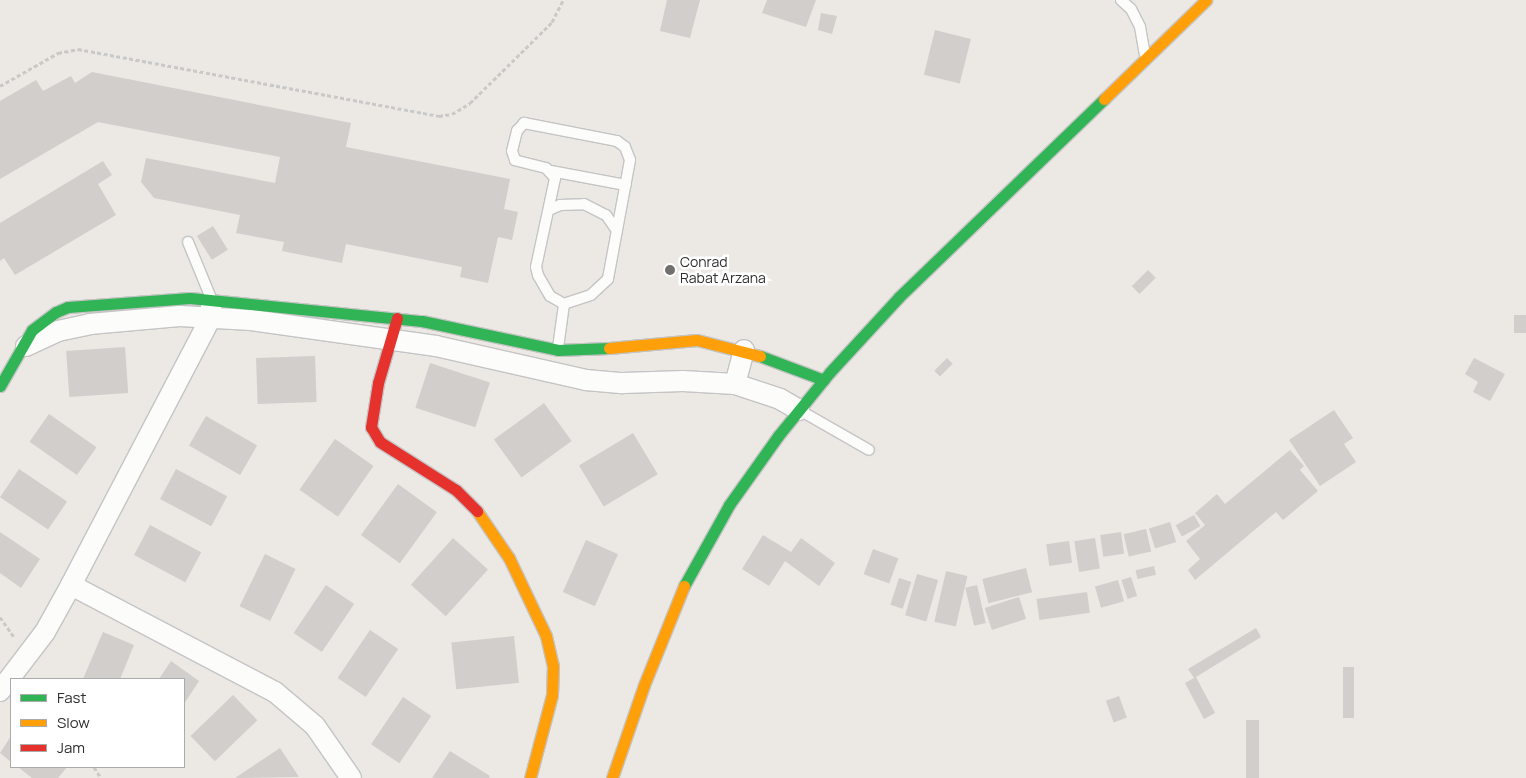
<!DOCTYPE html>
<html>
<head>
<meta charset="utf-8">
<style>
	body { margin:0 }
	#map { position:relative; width:1526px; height:778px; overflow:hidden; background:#ece8e4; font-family:Manrope,sans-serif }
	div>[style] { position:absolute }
	.building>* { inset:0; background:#d1cecb; transform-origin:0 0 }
	.path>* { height:3px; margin-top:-1.5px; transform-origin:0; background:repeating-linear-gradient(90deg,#c9c9c8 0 4px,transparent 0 6.5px) }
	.roads { filter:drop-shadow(1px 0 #c5c4c5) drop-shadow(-1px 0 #c5c4c5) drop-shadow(0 1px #c5c4c5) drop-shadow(0 -1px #c5c4c5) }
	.lane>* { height:10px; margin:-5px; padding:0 5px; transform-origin:5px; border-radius:5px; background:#fcfcfb }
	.street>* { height:20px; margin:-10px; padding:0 10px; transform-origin:10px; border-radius:10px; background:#fcfcfb }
	.fast>* { height:11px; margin:-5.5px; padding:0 5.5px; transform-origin:5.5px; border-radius:5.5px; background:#30b455 }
	.slow>* { height:11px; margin:-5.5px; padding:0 5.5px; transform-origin:5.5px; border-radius:5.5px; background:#ff9f0a }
	.jam>* { height:11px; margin:-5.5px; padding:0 5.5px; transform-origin:5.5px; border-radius:5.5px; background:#e5322d }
	.dots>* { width:14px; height:14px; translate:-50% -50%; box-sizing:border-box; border:2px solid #fff; border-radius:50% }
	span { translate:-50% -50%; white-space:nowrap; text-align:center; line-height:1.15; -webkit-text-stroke:5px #fff; paint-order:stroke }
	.poi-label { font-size:14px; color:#2e2e2e }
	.left { translate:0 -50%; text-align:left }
	.legend { position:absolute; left:10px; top:678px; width:175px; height:90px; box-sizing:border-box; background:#fff; border:1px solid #ababab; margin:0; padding:6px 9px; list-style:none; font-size:15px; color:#2e2e2e }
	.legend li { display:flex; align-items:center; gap:10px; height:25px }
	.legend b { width:25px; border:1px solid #ababab }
</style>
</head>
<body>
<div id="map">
	<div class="building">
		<i style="clip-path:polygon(667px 0,700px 0,690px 38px,660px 31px)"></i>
		<i style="clip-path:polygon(767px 0,816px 0,806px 27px,762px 13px)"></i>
		<i style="clip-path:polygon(821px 13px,837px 16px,832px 34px,818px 30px)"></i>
		<i style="left:935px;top:30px;width:37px;height:46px;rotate:14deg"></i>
		<i style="clip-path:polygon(92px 72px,351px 123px,346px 147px,510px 179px,504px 209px,518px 212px,512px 240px,498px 237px,488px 283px,460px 277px,462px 267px,346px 244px,342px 263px,282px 251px,284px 242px,236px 233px,240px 215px,154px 198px,141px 182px,146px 158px,275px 183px,280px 157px,98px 122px,0 179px,0 101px,36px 80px,43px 91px,71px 76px,75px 83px)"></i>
		<i style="clip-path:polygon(103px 161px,112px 175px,98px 184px,116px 215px,15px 275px,4px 258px,0 261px,0 223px)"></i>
		<i style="left:213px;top:226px;width:28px;height:19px;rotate:58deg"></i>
		<i style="left:1148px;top:270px;width:11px;height:23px;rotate:45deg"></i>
		<i style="left:1514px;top:315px;width:12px;height:18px"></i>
		<i style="left:125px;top:347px;width:46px;height:59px;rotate:86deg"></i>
		<i style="left:315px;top:356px;width:46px;height:59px;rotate:88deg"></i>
		<i style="left:947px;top:358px;width:8px;height:18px;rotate:45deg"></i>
		<i style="clip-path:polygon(1474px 358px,1505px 374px,1490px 401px,1473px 392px,1478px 382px,1465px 374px)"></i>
		<i style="left:430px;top:363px;width:63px;height:47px;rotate:18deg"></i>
		<i style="left:544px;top:403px;width:47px;height:62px;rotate:54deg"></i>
		<i style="clip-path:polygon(1334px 410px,1353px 438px,1344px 444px,1356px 462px,1320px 486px,1289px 440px)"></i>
		<i style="left:49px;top:414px;width:58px;height:34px;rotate:35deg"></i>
		<i style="left:206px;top:416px;width:59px;height:34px;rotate:30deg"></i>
		<i style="left:633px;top:433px;width:48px;height:63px;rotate:59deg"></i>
		<i style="left:335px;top:439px;width:47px;height:62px;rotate:35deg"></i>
		<i style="clip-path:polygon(1290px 450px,1304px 466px,1300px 470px,1318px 491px,1283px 520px,1276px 512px,1195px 580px,1188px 570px,1200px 559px,1186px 541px,1205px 525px,1195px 513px,1217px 494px,1225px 504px)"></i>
		<i style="left:19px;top:469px;width:58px;height:34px;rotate:34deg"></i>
		<i style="left:176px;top:469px;width:58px;height:34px;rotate:28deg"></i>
		<i style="left:398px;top:484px;width:48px;height:63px;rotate:36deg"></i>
		<i style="left:1194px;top:515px;width:13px;height:21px;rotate:61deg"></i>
		<i style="left:1170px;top:522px;width:21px;height:22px;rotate:73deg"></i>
		<i style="left:150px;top:525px;width:58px;height:34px;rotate:28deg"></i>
		<i style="left:1146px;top:529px;width:23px;height:23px;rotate:77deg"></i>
		<i style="clip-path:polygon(0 532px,40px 559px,21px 588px,0 573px)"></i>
		<i style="left:1121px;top:532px;width:22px;height:21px;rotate:82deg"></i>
		<i style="clip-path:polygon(763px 535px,791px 552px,801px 538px,835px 563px,819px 586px,785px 561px,769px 586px,742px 569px)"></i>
		<i style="left:453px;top:538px;width:47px;height:63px;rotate:42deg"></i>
		<i style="left:1095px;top:538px;width:31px;height:21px;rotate:81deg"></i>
		<i style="left:586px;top:540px;width:35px;height:57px;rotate:24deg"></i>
		<i style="left:1069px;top:541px;width:22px;height:23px;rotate:82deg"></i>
		<i style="left:873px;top:549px;width:27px;height:27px;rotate:20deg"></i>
		<i style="left:265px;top:554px;width:34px;height:58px;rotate:26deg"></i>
		<i style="left:1154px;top:566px;width:9px;height:19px;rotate:77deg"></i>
		<i style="left:1026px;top:568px;width:25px;height:45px;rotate:76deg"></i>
		<i style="left:946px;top:571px;width:22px;height:52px;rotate:13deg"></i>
		<i style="left:917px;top:574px;width:22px;height:43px;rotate:16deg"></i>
		<i style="left:1131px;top:577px;width:20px;height:10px;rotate:72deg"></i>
		<i style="left:899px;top:578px;width:13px;height:28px;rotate:18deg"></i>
		<i style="left:1118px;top:580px;width:22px;height:24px;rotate:74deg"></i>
		<i style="left:326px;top:585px;width:34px;height:58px;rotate:34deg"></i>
		<i style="left:977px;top:585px;width:39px;height:12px;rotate:77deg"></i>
		<i style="left:1087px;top:592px;width:21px;height:51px;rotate:82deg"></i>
		<i style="left:1019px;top:597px;width:23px;height:36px;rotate:72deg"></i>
		<i style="clip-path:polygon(1256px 628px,1261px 637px,1196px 677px,1215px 713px,1204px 719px,1185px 683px,1194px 678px,1188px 669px)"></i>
		<i style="left:370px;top:630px;width:34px;height:58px;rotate:34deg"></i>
		<i style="clip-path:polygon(103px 632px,134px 645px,120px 679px,83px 679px)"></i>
		<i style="left:514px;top:636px;width:47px;height:63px;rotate:84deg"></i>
		<i style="clip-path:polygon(171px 661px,199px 681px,184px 704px,184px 679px,159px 679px)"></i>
		<i style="left:1343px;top:667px;width:11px;height:51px"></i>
		<i style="left:233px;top:695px;width:35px;height:59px;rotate:46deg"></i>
		<i style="left:1119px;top:696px;width:23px;height:14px;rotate:70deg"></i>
		<i style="left:403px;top:697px;width:34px;height:57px;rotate:34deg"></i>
		<i style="left:1246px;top:720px;width:13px;height:58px"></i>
		<i style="clip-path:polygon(11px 736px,11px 762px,0 753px)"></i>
		<i style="clip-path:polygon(280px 748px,299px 777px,235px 778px)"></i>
		<i style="clip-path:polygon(450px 751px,490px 776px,489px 778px,432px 778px)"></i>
		<i style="clip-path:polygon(18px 767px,67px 767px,58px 778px,32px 778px)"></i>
	</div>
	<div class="path">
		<i style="left:0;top:86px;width:67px;rotate:-29.6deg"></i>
		<i style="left:58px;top:53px;width:20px;rotate:-11deg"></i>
		<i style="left:78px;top:49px;width:367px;rotate:10.5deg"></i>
		<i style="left:439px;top:116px;width:13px;rotate:-9deg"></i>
		<i style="left:452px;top:114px;width:21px;rotate:-31deg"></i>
		<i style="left:470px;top:103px;width:115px;rotate:-44.6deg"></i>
		<i style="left:552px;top:22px;width:25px;rotate:-63deg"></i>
		<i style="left:0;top:617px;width:24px;rotate:55deg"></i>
		<i style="left:94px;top:767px;width:13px;rotate:58deg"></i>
	</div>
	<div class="roads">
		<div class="lane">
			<i style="left:1121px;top:0;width:13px;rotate:42deg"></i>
			<i style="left:1131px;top:9px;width:20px;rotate:63deg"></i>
			<i style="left:1140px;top:27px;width:27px;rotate:80deg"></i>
			<i style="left:524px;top:123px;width:95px;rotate:11deg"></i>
			<i style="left:617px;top:141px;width:10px;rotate:37deg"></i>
			<i style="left:625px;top:147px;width:14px;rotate:69deg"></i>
			<i style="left:630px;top:160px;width:121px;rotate:100.5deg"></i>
			<i style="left:608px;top:279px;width:23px;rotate:137deg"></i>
			<i style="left:591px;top:295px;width:28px;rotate:162deg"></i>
			<i style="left:564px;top:304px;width:16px;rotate:-150deg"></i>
			<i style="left:550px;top:296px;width:24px;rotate:-120deg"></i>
			<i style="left:538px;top:275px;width:8px;rotate:-104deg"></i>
			<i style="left:536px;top:267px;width:91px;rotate:-77.9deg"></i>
			<i style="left:555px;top:178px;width:13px;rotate:-132deg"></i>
			<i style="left:546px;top:168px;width:32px;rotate:-166deg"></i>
			<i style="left:515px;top:160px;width:9px;rotate:-108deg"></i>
			<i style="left:512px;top:151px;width:21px;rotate:-76deg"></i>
			<i style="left:517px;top:131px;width:11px;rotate:-49deg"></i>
			<i style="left:551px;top:171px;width:76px;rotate:10.6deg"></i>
			<i style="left:549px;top:210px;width:12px;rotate:-24deg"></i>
			<i style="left:560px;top:205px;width:24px;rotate:-2deg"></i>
			<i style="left:584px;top:204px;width:25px;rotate:27deg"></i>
			<i style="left:606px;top:215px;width:19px;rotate:55deg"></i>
			<i style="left:188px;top:242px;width:61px;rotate:67.7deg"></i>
			<i style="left:558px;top:348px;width:44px;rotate:-82.2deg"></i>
			<i style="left:801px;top:411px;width:78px;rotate:29.8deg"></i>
		</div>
		<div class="street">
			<i style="left:26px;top:346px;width:35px;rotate:-25deg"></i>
			<i style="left:58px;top:331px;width:33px;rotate:-12deg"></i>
			<i style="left:90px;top:324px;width:90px;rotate:-5.1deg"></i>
			<i style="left:180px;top:316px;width:71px;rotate:3.2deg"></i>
			<i style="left:251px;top:320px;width:187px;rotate:8deg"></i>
			<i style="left:436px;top:346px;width:154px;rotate:12.8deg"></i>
			<i style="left:586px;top:380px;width:37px;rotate:5deg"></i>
			<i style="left:623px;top:383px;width:60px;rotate:-1.9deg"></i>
			<i style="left:683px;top:381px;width:52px;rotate:3.3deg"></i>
			<i style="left:735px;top:384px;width:47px;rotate:18.4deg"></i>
			<i style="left:780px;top:399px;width:22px;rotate:30deg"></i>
			<i style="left:735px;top:384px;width:35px;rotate:-75deg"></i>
			<i style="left:71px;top:585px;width:230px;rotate:27.7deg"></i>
			<i style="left:275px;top:692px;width:52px;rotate:40.4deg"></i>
			<i style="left:315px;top:726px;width:63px;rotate:55.3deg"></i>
			<i style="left:0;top:691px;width:74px;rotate:-52.7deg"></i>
			<i style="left:45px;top:632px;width:54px;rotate:-61deg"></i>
			<i style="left:71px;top:585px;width:302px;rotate:-62.4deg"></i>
			<i style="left:211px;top:317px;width:11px;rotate:-90deg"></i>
		</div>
		<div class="fast">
			<i style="left:760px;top:356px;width:68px;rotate:20.6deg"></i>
			<i style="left:0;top:386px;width:64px;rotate:-60.3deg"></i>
			<i style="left:32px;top:330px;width:30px;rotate:-37deg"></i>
			<i style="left:56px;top:312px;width:13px;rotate:-23deg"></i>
			<i style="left:68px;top:307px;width:122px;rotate:-4.2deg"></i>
			<i style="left:190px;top:298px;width:233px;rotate:5.7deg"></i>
			<i style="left:422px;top:321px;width:139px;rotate:12deg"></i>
			<i style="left:558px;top:350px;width:51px;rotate:-2.2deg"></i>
			<i style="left:684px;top:586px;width:93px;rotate:-60.9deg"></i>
			<i style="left:729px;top:505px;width:85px;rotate:-54.6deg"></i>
			<i style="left:778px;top:436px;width:82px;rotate:-50.9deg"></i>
			<i style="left:830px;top:372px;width:102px;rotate:-47.4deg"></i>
			<i style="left:899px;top:297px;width:285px;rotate:-44deg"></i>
		</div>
		<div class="slow">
			<i style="left:1104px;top:99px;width:142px;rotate:-44.1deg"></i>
			<i style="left:609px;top:348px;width:88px;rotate:-5.2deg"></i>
			<i style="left:697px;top:340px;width:65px;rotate:14.3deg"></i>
			<i style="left:477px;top:511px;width:57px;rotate:55.8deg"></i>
			<i style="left:509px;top:558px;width:86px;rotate:64.6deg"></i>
			<i style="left:546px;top:636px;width:31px;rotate:77deg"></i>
			<i style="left:553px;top:666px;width:29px;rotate:92deg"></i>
			<i style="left:552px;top:695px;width:86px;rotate:104.8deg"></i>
			<i style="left:612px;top:778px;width:98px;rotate:-71deg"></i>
			<i style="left:644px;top:685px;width:107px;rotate:-68deg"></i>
		</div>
		<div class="jam">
			<i style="left:397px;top:318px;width:68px;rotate:106.3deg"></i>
			<i style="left:378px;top:383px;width:45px;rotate:99deg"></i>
			<i style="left:371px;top:427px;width:17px;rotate:59deg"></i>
			<i style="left:380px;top:442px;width:90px;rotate:32.3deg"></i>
			<i style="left:456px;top:490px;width:30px;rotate:45deg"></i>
		</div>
	</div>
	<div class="dots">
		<i style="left:670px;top:270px;background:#706f6e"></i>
	</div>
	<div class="poi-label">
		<span class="left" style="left:680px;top:270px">Conrad<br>Rabat Arzana</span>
	</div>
	<ul class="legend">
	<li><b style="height:6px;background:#30b455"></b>Fast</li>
	<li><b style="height:6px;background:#ff9f0a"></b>Slow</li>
	<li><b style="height:6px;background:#e5322d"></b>Jam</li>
	</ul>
</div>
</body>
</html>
